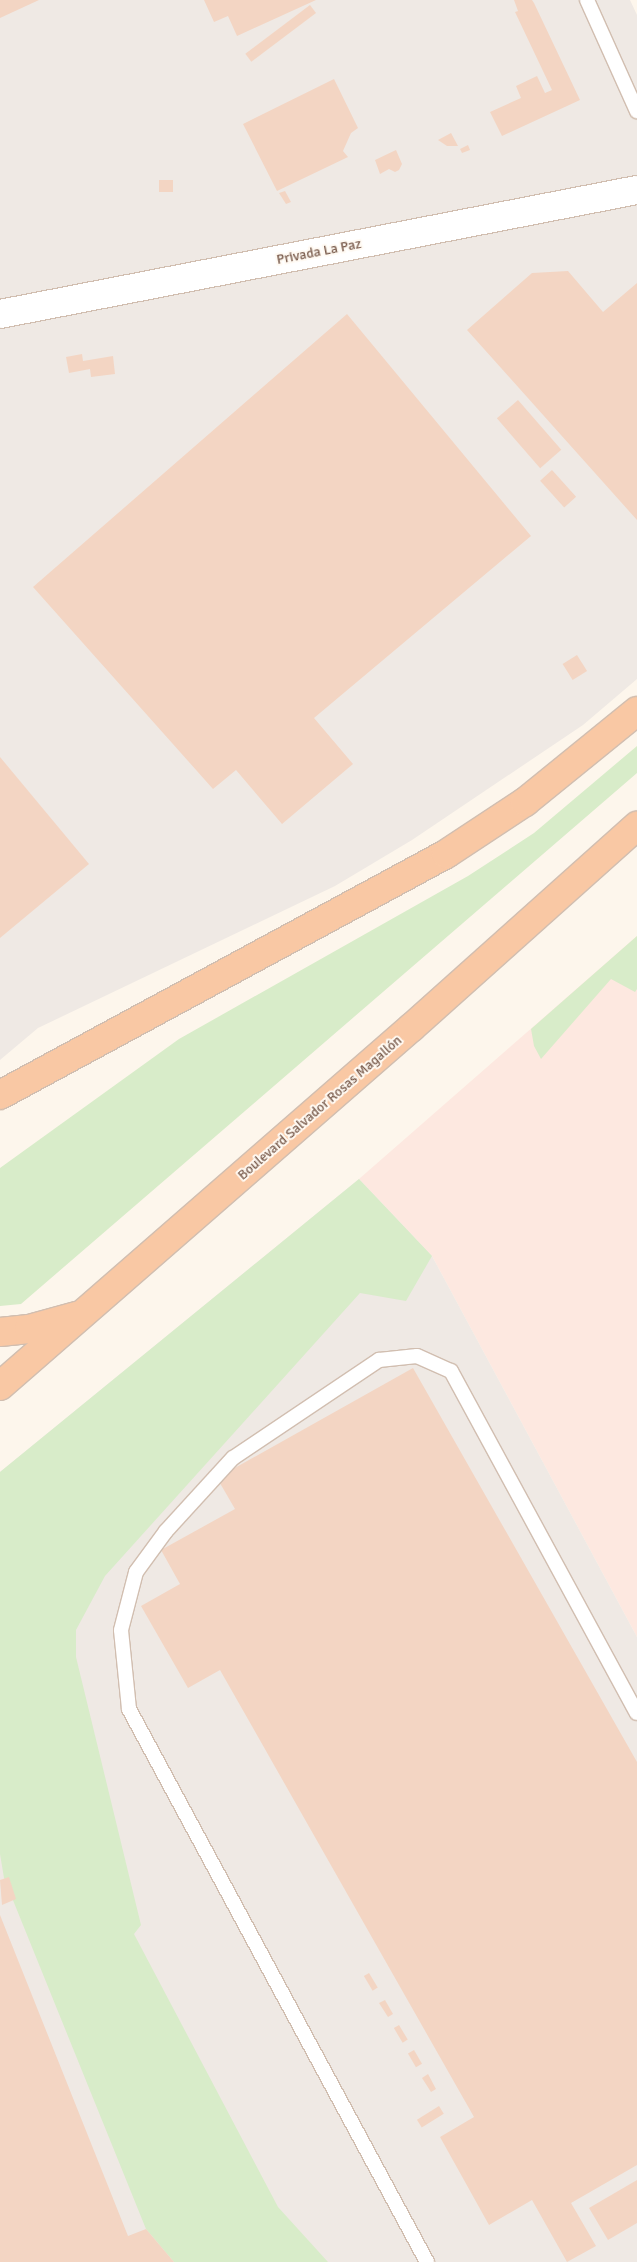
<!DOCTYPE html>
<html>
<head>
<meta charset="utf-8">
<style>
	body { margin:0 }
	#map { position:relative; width:637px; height:2262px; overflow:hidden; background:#fdf6ec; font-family:Signika,sans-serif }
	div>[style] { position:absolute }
	.commercial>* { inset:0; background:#fde8e0 }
	.industrial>* { inset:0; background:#efe9e4 }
	.green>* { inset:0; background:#d8ecc9 }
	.building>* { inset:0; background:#f3d5c3; transform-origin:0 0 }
	.roads { filter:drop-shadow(1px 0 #d1beb0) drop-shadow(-1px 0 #d1beb0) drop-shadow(0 1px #d1beb0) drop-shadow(0 -1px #d1beb0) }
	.service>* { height:14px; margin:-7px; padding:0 7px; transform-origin:7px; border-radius:7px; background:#fff }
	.tertiary>* { height:28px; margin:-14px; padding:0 14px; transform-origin:14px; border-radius:14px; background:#fff }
	.trunk>* { height:28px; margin:-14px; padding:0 14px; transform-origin:14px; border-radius:14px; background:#f9c8a4 }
	span { translate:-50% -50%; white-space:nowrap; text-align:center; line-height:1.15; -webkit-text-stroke:4px #fffaf3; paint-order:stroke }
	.street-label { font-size:14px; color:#7a5c4d }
</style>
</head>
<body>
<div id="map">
	<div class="commercial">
		<i style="clip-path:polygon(637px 936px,637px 1637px,432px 1256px,359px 1179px)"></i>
	</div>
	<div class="industrial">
		<i style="clip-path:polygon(0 0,630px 0,637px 15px,637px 679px,583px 725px,412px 840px,335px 886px,38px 1028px,0 1060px)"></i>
		<i style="clip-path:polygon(359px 1179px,432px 1256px,637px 1637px,637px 2262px,0 2262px,0 1472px)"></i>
	</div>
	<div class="green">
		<i style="clip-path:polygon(637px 746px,637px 773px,21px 1304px,0 1306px,0 1168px,179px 1039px,468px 876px,534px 833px)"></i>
		<i style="clip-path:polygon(637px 936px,637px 989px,635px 992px,611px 979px,541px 1059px,534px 1046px,531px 1029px)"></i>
		<i style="clip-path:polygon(359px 1179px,432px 1256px,406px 1301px,360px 1293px,105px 1576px,76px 1630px,76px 1657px,141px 1925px,134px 1934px,278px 2207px,328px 2262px,174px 2262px,146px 2229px,4px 1878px,0 1854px,0 1472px)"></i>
	</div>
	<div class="building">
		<i style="clip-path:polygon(0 0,39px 0,0 18px)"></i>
		<i style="clip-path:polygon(204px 0,316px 0,237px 36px,228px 16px,214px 22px)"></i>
		<i style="clip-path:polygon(514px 0,532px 0,534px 3px,580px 100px,502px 136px,490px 112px,521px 98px,516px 86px,537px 76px,545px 93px,552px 90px,515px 12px,518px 11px)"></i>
		<i style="left:310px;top:5px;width:10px;height:81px;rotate:53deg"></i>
		<i style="clip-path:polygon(334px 79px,358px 128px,351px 133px,343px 151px,348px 157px,277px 191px,243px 124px)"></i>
		<i style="clip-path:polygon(451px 133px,458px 146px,447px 146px,438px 140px)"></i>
		<i style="clip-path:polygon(468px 145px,470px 150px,462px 153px,460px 149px)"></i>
		<i style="clip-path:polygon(396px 150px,402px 164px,399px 170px,395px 172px,389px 169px,380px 174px,375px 160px)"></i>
		<i style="left:159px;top:180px;width:14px;height:12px"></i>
		<i style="clip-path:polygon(285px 191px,291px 202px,286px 204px,279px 193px)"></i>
		<i style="clip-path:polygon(568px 271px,603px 312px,637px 283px,637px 520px,467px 330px,532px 273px)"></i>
		<i style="clip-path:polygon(347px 314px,531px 536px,314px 718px,353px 764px,282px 824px,236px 770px,213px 789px,33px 587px)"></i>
		<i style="clip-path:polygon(82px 354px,83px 361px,113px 356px,115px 374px,91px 377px,90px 369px,69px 373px,66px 357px)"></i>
		<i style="left:518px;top:400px;width:66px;height:28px;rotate:49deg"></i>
		<i style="left:552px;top:470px;width:36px;height:16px;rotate:48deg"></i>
		<i style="left:577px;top:655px;width:19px;height:17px;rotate:58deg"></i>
		<i style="clip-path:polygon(0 757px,89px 864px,0 938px)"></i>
		<i style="clip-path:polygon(413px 1368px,637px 1762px,637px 2165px,571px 2203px,596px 2246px,567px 2262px,532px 2200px,489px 2225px,440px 2137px,474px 2117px,220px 1670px,188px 1688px,141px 1606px,180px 1584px,161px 1550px,235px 1509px,217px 1478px)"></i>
		<i style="clip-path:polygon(9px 1877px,16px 1899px,2px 1905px,0 1880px)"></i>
		<i style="clip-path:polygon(0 1915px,128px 2236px,146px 2229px,174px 2262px,0 2262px)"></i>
		<i style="left:369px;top:1973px;width:17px;height:6px;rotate:59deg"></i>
		<i style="clip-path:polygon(385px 2000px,393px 2014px,388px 2017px,379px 2003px)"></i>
		<i style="left:399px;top:2025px;width:17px;height:6px;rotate:59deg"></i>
		<i style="left:414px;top:2050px;width:16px;height:7px;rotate:60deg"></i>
		<i style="clip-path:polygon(428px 2074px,436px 2089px,431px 2092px,422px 2078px)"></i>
		<i style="left:439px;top:2106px;width:9px;height:26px;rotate:58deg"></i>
		<i style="clip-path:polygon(637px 2180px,637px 2223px,608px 2240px,589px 2208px)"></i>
	</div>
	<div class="roads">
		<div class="service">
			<i style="left:587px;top:0;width:122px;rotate:65.8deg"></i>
			<i style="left:427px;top:2262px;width:628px;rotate:-118.32deg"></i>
			<i style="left:129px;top:1709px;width:79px;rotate:-95.8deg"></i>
			<i style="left:121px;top:1630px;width:60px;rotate:-75.5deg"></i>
			<i style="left:136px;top:1572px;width:51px;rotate:-53.8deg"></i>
			<i style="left:166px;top:1531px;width:99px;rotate:-47.5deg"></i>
			<i style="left:233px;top:1458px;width:176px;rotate:-33.9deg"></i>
			<i style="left:379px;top:1360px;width:38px;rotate:-6deg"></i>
			<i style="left:417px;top:1356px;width:37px;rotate:24deg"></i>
			<i style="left:451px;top:1371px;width:389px;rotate:61.5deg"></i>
		</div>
		<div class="tertiary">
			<i style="left:0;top:314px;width:649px;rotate:-11.02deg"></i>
		</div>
		<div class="trunk">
			<i style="left:0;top:1095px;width:507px;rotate:-28.38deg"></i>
			<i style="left:446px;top:854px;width:95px;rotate:-33.4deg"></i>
			<i style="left:525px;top:802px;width:144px;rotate:-39.1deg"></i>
			<i style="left:0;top:1332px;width:29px;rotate:-6deg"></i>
			<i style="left:29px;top:1329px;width:49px;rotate:-15.5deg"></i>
			<i style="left:0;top:1386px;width:546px;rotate:-41.07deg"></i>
			<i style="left:412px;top:1027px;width:302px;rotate:-41.8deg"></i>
		</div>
	</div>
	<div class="street-label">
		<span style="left:319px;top:252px;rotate:-11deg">Privada La Paz</span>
		<span style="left:320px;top:1108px;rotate:-41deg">Boulevard Salvador Rosas Magallón</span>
	</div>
</div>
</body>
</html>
